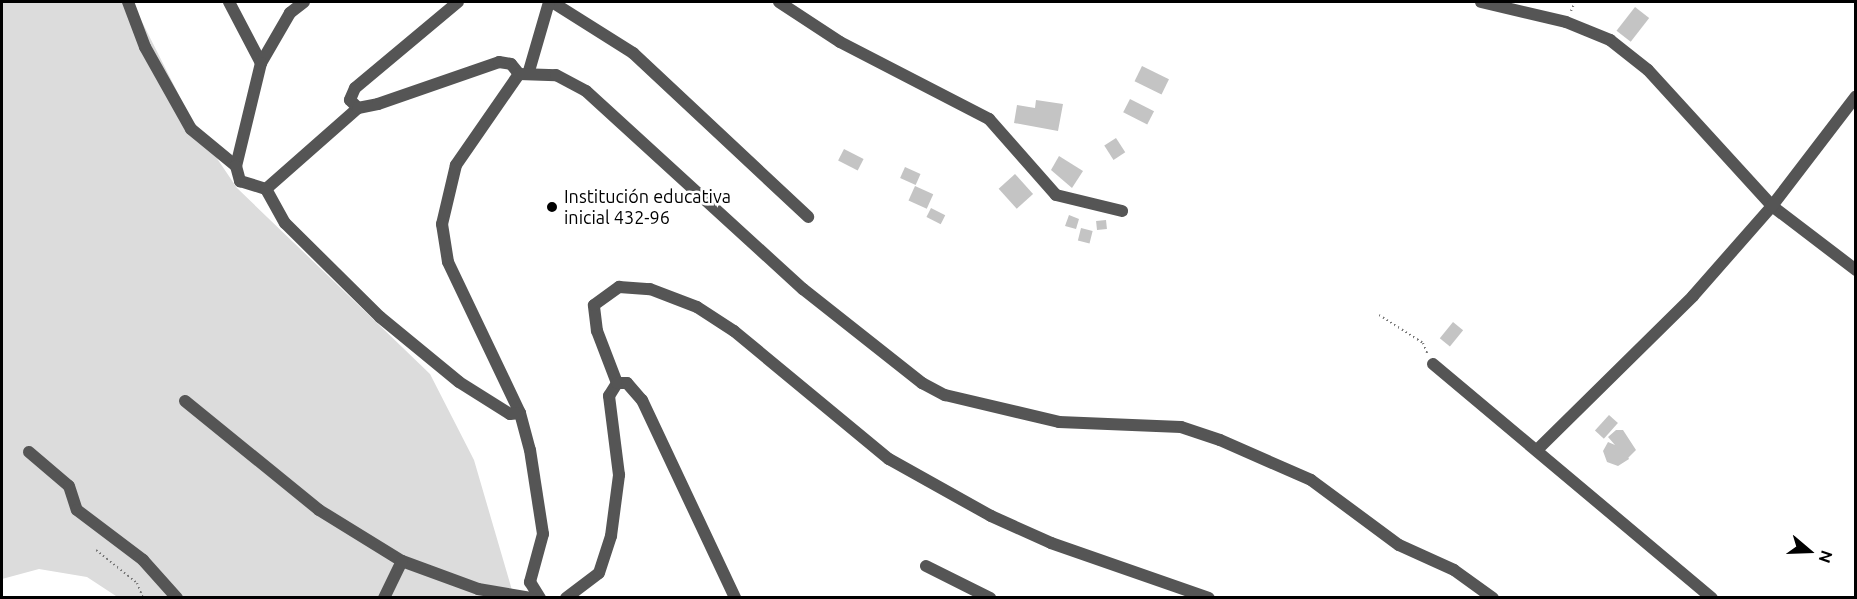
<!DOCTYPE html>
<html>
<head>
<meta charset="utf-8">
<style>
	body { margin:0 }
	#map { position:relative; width:1857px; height:599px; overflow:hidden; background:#fff; font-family:Ubuntu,sans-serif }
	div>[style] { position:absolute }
	.green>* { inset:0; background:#dcdcdc }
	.building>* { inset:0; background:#c4c4c4; transform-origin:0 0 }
	.path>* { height:2px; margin-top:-1px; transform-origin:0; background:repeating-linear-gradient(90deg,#777 0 1.5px,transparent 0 4.5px) }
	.street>* { height:12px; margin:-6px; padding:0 6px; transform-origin:6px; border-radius:6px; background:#555 }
	.dots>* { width:16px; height:16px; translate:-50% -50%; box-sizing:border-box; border:3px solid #fff; border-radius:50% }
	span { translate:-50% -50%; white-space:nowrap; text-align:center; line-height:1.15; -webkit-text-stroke:5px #fff; paint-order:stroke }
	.poi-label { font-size:18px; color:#000 }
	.left { translate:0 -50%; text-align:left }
	.frame { position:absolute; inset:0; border:3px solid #000; pointer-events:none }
	.north { position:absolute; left:1779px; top:521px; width:60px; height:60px; -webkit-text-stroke:4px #fff; paint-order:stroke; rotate:109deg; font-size:16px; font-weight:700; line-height:24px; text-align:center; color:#000 }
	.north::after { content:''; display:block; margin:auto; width:21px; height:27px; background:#000; clip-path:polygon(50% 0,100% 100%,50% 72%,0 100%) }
</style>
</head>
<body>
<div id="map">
	<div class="green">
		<i style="clip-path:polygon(2px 2px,132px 2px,193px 123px,237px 188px,430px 374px,474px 460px,514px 597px,119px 598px,87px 577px,39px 569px,2px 579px)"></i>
	</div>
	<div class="building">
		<i style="left:1635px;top:7px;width:18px;height:30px;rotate:38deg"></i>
		<i style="left:1142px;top:66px;width:30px;height:17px;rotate:26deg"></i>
		<i style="left:1130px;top:99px;width:27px;height:15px;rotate:27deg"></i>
		<i style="clip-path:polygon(1036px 100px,1063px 104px,1058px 131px,1014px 123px,1017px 105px,1035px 108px)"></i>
		<i style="left:1116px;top:138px;width:17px;height:14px;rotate:57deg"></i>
		<i style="left:844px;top:149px;width:22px;height:13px;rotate:27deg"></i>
		<i style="clip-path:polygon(1059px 156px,1083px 171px,1072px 188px,1051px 170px)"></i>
		<i style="left:905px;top:167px;width:17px;height:12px;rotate:24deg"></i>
		<i style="left:1015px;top:174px;width:27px;height:22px;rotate:48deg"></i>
		<i style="left:915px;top:186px;width:20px;height:16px;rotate:24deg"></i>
		<i style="left:931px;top:208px;width:16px;height:10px;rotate:27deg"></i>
		<i style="clip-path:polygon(1069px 215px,1079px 219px,1076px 229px,1065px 226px)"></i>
		<i style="left:1106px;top:220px;width:9px;height:10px;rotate:84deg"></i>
		<i style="left:1081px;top:228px;width:12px;height:13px;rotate:14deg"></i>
		<i style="left:1453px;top:322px;width:13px;height:21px;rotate:39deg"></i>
		<i style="left:1609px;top:415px;width:12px;height:21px;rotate:42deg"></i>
		<i style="clip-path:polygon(1616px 430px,1623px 430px,1636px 450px,1628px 458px,1623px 446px,1629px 459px,1618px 466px,1607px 462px,1603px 451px,1608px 442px,1615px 445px,1608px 437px)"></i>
	</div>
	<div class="path">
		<i style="left:1571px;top:11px;width:10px;rotate:-66deg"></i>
		<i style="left:1379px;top:315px;width:52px;rotate:32.5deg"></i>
		<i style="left:1423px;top:343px;width:11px;rotate:68deg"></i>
		<i style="left:96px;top:550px;width:53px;rotate:38.8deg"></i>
		<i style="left:137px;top:583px;width:16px;rotate:68deg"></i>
	</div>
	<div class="street">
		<i style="left:128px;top:2px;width:48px;rotate:69.3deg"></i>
		<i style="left:145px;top:47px;width:94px;rotate:60.7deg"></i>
		<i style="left:191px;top:129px;width:58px;rotate:39.4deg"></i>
		<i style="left:229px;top:2px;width:69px;rotate:62.3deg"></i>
		<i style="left:304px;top:2px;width:18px;rotate:142deg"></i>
		<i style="left:290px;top:13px;width:58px;rotate:120.1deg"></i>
		<i style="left:261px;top:63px;width:106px;rotate:103.6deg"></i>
		<i style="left:236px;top:166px;width:16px;rotate:75deg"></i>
		<i style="left:240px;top:181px;width:27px;rotate:17deg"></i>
		<i style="left:266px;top:189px;width:123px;rotate:-41.4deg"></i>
		<i style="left:458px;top:2px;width:134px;rotate:140.1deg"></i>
		<i style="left:355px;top:88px;width:13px;rotate:113deg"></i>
		<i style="left:350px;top:100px;width:11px;rotate:45deg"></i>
		<i style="left:358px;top:108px;width:20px;rotate:-11deg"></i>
		<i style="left:378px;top:104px;width:128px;rotate:-19.1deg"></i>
		<i style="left:499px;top:62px;width:12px;rotate:9deg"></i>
		<i style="left:511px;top:64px;width:13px;rotate:51deg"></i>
		<i style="left:519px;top:74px;width:111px;rotate:124.7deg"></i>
		<i style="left:456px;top:165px;width:61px;rotate:103.3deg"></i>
		<i style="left:442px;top:224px;width:38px;rotate:81deg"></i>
		<i style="left:448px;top:262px;width:167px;rotate:64.5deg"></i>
		<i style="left:520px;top:413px;width:38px;rotate:75deg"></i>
		<i style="left:530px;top:450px;width:85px;rotate:81.2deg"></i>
		<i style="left:543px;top:534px;width:50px;rotate:105.2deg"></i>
		<i style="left:530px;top:582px;width:19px;rotate:58deg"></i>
		<i style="left:552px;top:2px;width:96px;rotate:32.2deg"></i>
		<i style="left:633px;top:53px;width:240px;rotate:43.1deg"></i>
		<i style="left:779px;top:2px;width:73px;rotate:33.3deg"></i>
		<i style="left:840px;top:42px;width:168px;rotate:27.3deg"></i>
		<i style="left:989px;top:119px;width:101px;rotate:48.6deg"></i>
		<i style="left:1056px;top:195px;width:68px;rotate:13.6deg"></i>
		<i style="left:1481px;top:2px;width:87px;rotate:13.2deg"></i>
		<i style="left:1566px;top:22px;width:48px;rotate:22.2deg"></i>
		<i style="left:1610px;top:40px;width:48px;rotate:38.3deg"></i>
		<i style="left:1648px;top:70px;width:184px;rotate:47.6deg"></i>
		<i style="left:1772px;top:206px;width:106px;rotate:37.3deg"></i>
		<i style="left:529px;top:71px;width:72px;rotate:-73.8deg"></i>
		<i style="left:519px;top:74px;width:37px;rotate:2deg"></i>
		<i style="left:556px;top:75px;width:34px;rotate:28deg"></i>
		<i style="left:586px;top:91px;width:294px;rotate:42.4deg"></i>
		<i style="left:803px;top:289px;width:152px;rotate:38.3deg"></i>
		<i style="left:922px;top:383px;width:26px;rotate:28deg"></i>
		<i style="left:945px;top:395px;width:117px;rotate:13.3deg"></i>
		<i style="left:1059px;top:422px;width:122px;rotate:2.3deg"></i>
		<i style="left:1181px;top:427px;width:41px;rotate:18.4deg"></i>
		<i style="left:1220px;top:440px;width:99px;rotate:23.7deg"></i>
		<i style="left:1311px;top:480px;width:109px;rotate:36.5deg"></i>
		<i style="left:1399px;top:545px;width:60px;rotate:24.4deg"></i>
		<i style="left:1454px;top:570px;width:48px;rotate:35.7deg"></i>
		<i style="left:266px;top:189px;width:39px;rotate:61deg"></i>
		<i style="left:285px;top:223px;width:134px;rotate:44.7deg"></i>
		<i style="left:380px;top:317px;width:102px;rotate:39.4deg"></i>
		<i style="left:459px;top:382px;width:60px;rotate:32.1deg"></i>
		<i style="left:510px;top:414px;width:10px;rotate:-6deg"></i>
		<i style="left:1433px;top:364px;width:364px;rotate:40deg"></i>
		<i style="left:617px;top:383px;width:56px;rotate:-111deg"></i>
		<i style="left:597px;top:331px;width:26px;rotate:-97deg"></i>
		<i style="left:594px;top:305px;width:31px;rotate:-36deg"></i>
		<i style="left:619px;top:287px;width:31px;rotate:4deg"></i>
		<i style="left:650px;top:289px;width:50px;rotate:21deg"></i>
		<i style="left:697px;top:307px;width:44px;rotate:33deg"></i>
		<i style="left:734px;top:331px;width:201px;rotate:39.6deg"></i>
		<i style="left:889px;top:459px;width:117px;rotate:29.2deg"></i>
		<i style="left:991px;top:516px;width:66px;rotate:24.2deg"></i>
		<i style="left:1051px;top:543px;width:167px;rotate:19.2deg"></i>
		<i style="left:185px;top:401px;width:173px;rotate:39.1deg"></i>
		<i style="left:319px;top:510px;width:97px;rotate:31.6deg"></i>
		<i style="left:402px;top:561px;width:81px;rotate:20.2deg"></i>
		<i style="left:478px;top:589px;width:55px;rotate:9.5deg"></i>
		<i style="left:1538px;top:449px;width:218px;rotate:-44.6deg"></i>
		<i style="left:1693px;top:296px;width:120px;rotate:-48.7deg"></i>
		<i style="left:1772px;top:206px;width:138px;rotate:-52.6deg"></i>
		<i style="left:29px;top:452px;width:52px;rotate:40.4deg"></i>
		<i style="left:69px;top:486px;width:25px;rotate:72deg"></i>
		<i style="left:77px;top:510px;width:83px;rotate:37.1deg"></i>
		<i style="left:143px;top:560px;width:51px;rotate:48.2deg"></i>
		<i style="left:926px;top:566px;width:72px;rotate:26.6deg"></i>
		<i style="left:384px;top:598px;width:41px;rotate:-64.1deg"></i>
		<i style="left:566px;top:598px;width:41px;rotate:-37.1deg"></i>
		<i style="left:599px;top:573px;width:39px;rotate:-72deg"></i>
		<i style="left:611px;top:536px;width:62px;rotate:-82.5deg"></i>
		<i style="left:619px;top:475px;width:80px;rotate:-97.2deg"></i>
		<i style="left:609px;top:396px;width:15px;rotate:-58deg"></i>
		<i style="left:617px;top:383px;width:10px"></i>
		<i style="left:627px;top:383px;width:23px;rotate:49deg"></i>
		<i style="left:642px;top:400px;width:219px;rotate:64.8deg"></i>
	</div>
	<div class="dots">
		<i style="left:552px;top:207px;background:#000"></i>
	</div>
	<div class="poi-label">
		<span class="left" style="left:564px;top:207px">Institución educativa<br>inicial 432-96</span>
	</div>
	<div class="frame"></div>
	<div class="north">N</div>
</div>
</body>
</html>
